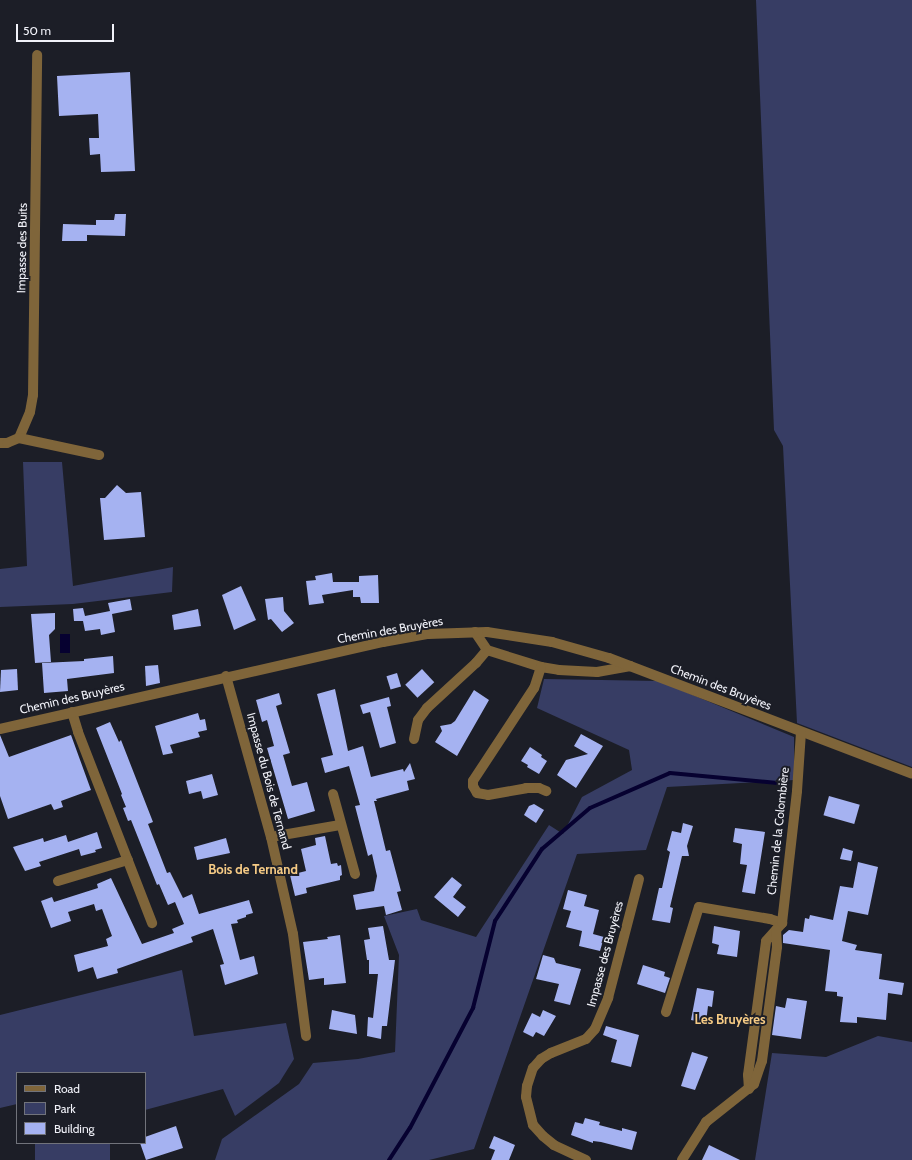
<!DOCTYPE html>
<html>
<head>
<meta charset="utf-8">
<style>
	body { margin:0 }
	#map { position:relative; width:912px; height:1160px; overflow:hidden; background:#1c1e27; font-family:Cabin,sans-serif }
	div>[style] { position:absolute }
	.green>* { inset:0; background:#373d64; transform-origin:0 0 }
	.water>* { inset:0; background:#060130; transform-origin:0 0 }
	.stream>* { height:4px; margin:-2px; padding:0 2px; transform-origin:2px; border-radius:2px; background:#060130 }
	.building>* { inset:0; background:#a5b2f1; transform-origin:0 0 }
	.minor>* { height:10px; margin:-5px; padding:0 5px; transform-origin:5px; border-radius:5px; background:#7f653a }
	span { translate:-50% -50%; white-space:nowrap; text-align:center; line-height:1.15; -webkit-text-stroke:4px #1c1e27; paint-order:stroke }
	.street-label { font-size:12px; color:#f1f2f9 }
	.neighbourhood-label { font-size:13px; color:#f6cb85; font-weight:700 }
	.legend { position:absolute; left:16px; top:1072px; width:130px; height:72px; box-sizing:border-box; background:#1c1e27; border:1px solid #71737b; margin:0; padding:5px 7px; list-style:none; font-size:12px; color:#f1f2f9 }
	.legend li { display:flex; align-items:center; gap:8px; height:20px }
	.legend b { width:20px; border:1px solid #71737b }
	.scale { position:absolute; left:16px; top:24px; width:98px; height:18px; box-sizing:border-box; border:2px solid #f1f2f9; border-top:0; padding-left:5px; font-size:12px; line-height:14px; white-space:nowrap; color:#f1f2f9; -webkit-text-stroke:3px #1c1e27; paint-order:stroke }
</style>
</head>
<body>
<div id="map">
	<div class="green">
		<i style="clip-path:polygon(756px 0,912px 0,912px 767px,797px 723px,783px 446px,774px 430px)"></i>
		<i style="clip-path:polygon(23px 462px,62px 462px,73px 586px,173px 567px,172px 592px,73px 604px,0 607px,0 569px,27px 566px)"></i>
		<i style="clip-path:polygon(544px 679px,659px 681px,794px 737px,794px 780px,667px 787px,646px 850px,577px 854px,474px 1149px,429px 1160px,215px 1160px,222px 1139px,299px 1084px,313px 1063px,358px 1059px,395px 1052px,399px 955px,384px 916px,417px 909px,421px 920px,476px 937px,549px 825px,563px 834px,582px 797px,632px 770px,629px 750px,537px 708px)"></i>
		<i style="clip-path:polygon(182px 970px,194px 1036px,286px 1023px,294px 1059px,279px 1083px,235px 1116px,223px 1089px,145px 1110px,145px 1073px,17px 1073px,17px 1104px,0 1108px,0 1015px)"></i>
		<i style="clip-path:polygon(878px 1036px,912px 1042px,912px 1160px,755px 1160px,772px 1053px,826px 1057px)"></i>
		<i style="left:35px;top:1143px;width:75px;height:17px"></i>
	</div>
	<div class="water">
		<i style="left:60px;top:634px;width:10px;height:19px"></i>
	</div>
	<div class="stream">
		<i style="left:389px;top:1160px;width:38px;rotate:-57deg"></i>
		<i style="left:410px;top:1128px;width:136px;rotate:-62.3deg"></i>
		<i style="left:473px;top:1008px;width:90px;rotate:-75.8deg"></i>
		<i style="left:495px;top:921px;width:86px;rotate:-56.9deg"></i>
		<i style="left:542px;top:849px;width:63px;rotate:-40.5deg"></i>
		<i style="left:590px;top:808px;width:87px;rotate:-23.6deg"></i>
		<i style="left:670px;top:773px;width:108px;rotate:5.3deg"></i>
	</div>
	<div class="building">
		<i style="clip-path:polygon(130px 72px,135px 171px,101px 172px,100px 154px,90px 155px,89px 138px,99px 138px,98px 114px,59px 116px,57px 76px)"></i>
		<i style="clip-path:polygon(115px 214px,126px 214px,125px 236px,87px 235px,87px 241px,62px 241px,63px 224px,96px 225px,96px 220px,114px 220px)"></i>
		<i style="clip-path:polygon(117px 485px,126px 493px,141px 492px,145px 537px,104px 540px,100px 498px,105px 498px)"></i>
		<i style="clip-path:polygon(332px 573px,333px 582px,359px 582px,359px 576px,378px 575px,379px 603px,361px 603px,360px 597px,353px 597px,353px 590px,322px 595px,324px 603px,309px 605px,306px 581px,316px 580px,315px 576px)"></i>
		<i style="clip-path:polygon(241px 586px,256px 620px,234px 630px,222px 595px)"></i>
		<i style="clip-path:polygon(283px 597px,284px 611px,294px 623px,282px 632px,271px 619px,268px 620px,265px 599px)"></i>
		<i style="clip-path:polygon(130px 599px,132px 610px,112px 614px,115px 632px,101px 635px,100px 629px,85px 631px,83px 621px,74px 621px,73px 609px,83px 608px,85px 616px,110px 611px,108px 603px)"></i>
		<i style="clip-path:polygon(198px 609px,201px 626px,174px 630px,172px 615px)"></i>
		<i style="clip-path:polygon(55px 613px,55px 629px,49px 635px,51px 662px,35px 663px,31px 614px)"></i>
		<i style="clip-path:polygon(113px 656px,114px 673px,67px 679px,68px 691px,44px 693px,42px 663px,84px 661px,84px 659px)"></i>
		<i style="clip-path:polygon(158px 665px,160px 683px,146px 686px,145px 666px)"></i>
		<i style="clip-path:polygon(17px 669px,18px 690px,0 692px,1px 670px)"></i>
		<i style="left:422px;top:669px;width:18px;height:23px;rotate:47deg"></i>
		<i style="left:397px;top:673px;width:14px;height:11px;rotate:73deg"></i>
		<i style="clip-path:polygon(335px 689px,348px 751px,363px 746px,371px 777px,403px 769px,404px 772px,410px 763px,415px 779px,407px 781px,409px 790px,376px 799px,377px 801px,374px 801px,386px 851px,390px 850px,401px 891px,397px 892px,402px 910px,386px 915px,384px 906px,356px 910px,353px 895px,374px 891px,377px 876px,372px 854px,368px 856px,355px 806px,360px 805px,349px 766px,325px 773px,321px 758px,333px 755px,317px 694px)"></i>
		<i style="clip-path:polygon(474px 690px,489px 700px,457px 756px,435px 742px,442px 731px,440px 726px,451px 724px,455px 721px)"></i>
		<i style="clip-path:polygon(279px 693px,282px 704px,276px 706px,290px 753px,283px 755px,292px 786px,307px 782px,315px 811px,288px 819px,267px 748px,274px 746px,267px 720px,262px 722px,256px 700px)"></i>
		<i style="clip-path:polygon(389px 697px,391px 706px,387px 707px,396px 743px,380px 748px,370px 712px,363px 714px,360px 705px)"></i>
		<i style="clip-path:polygon(198px 713px,200px 720px,205px 719px,207px 730px,198px 732px,200px 737px,170px 745px,173px 753px,163px 755px,155px 726px)"></i>
		<i style="clip-path:polygon(110px 722px,119px 742px,121px 740px,153px 822px,148px 824px,167px 873px,170px 872px,183px 898px,192px 894px,199px 914px,249px 900px,253px 913px,246px 915px,246px 917px,237px 920px,238px 923px,231px 924px,240px 960px,254px 956px,258px 974px,225px 985px,220px 965px,224px 964px,213px 929px,191px 937px,193px 942px,117px 969px,118px 973px,97px 979px,93px 967px,78px 972px,74px 955px,108px 946px,106px 939px,112px 936px,102px 909px,96px 911px,94px 904px,68px 912px,71px 921px,51px 928px,41px 901px,52px 897px,54px 902px,98px 888px,97px 884px,111px 878px,142px 944px,174px 933px,172px 929px,184px 924px,175px 902px,168px 905px,159px 884px,157px 885px,131px 820px,128px 821px,123px 808px,126px 807px,121px 795px,122px 794px,96px 728px)"></i>
		<i style="clip-path:polygon(581px 734px,603px 746px,576px 788px,557px 775px,566px 760px,588px 754px,574px 746px)"></i>
		<i style="clip-path:polygon(0 735px,9px 757px,71px 735px,91px 790px,61px 801px,63px 807px,54px 810px,51px 804px,8px 819px,0 796px)"></i>
		<i style="clip-path:polygon(530px 747px,542px 755px,541px 757px,547px 761px,539px 774px,527px 767px,528px 765px,521px 761px)"></i>
		<i style="clip-path:polygon(212px 774px,218px 795px,203px 799px,201px 791px,189px 794px,186px 781px)"></i>
		<i style="left:829px;top:796px;width:32px;height:20px;rotate:16deg"></i>
		<i style="clip-path:polygon(534px 804px,544px 810px,536px 823px,524px 815px,529px 806px)"></i>
		<i style="clip-path:polygon(683px 823px,693px 826px,687px 846px,689px 856px,682px 856px,670px 907px,673px 908px,670px 923px,652px 920px,659px 888px,662px 888px,670px 852px,667px 850px,672px 831px,681px 833px)"></i>
		<i style="clip-path:polygon(735px 828px,765px 832px,755px 894px,742px 892px,747px 865px,740px 864px,742px 844px,733px 842px)"></i>
		<i style="clip-path:polygon(97px 832px,102px 848px,95px 850px,96px 852px,81px 856px,79px 849px,39px 862px,41px 866px,25px 871px,13px 847px,43px 838px,44px 842px,66px 835px,68px 842px)"></i>
		<i style="clip-path:polygon(325px 836px,331px 864px,337px 863px,338px 866px,341px 865px,342px 875px,340px 876px,340px 880px,306px 888px,307px 893px,295px 896px,290px 875px,306px 871px,301px 849px,316px 845px,315px 838px)"></i>
		<i style="clip-path:polygon(226px 838px,230px 853px,197px 860px,194px 847px)"></i>
		<i style="clip-path:polygon(843px 848px,853px 851px,851px 861px,840px 859px)"></i>
		<i style="clip-path:polygon(858px 862px,878px 867px,868px 915px,848px 911px,842px 941px,857px 945px,855px 950px,882px 954px,879px 979px,904px 983px,902px 995px,888px 993px,886px 1020px,857px 1017px,857px 1023px,840px 1022px,843px 997px,837px 996px,837px 992px,825px 991px,830px 950px,783px 943px,783px 935px,789px 930px,803px 932px,805px 918px,809px 919px,810px 915px,833px 920px,840px 886px,853px 888px)"></i>
		<i style="clip-path:polygon(452px 877px,462px 885px,453px 897px,466px 907px,458px 917px,434px 897px)"></i>
		<i style="clip-path:polygon(568px 890px,587px 895px,584px 906px,599px 910px,593px 934px,604px 937px,600px 951px,579px 946px,582px 931px,566px 927px,571px 911px,563px 909px)"></i>
		<i style="clip-path:polygon(383px 926px,389px 960px,395px 960px,387px 1026px,382px 1026px,381px 1039px,367px 1036px,368px 1017px,373px 1018px,378px 974px,369px 974px,369px 960px,367px 960px,364px 940px,370px 939px,368px 928px)"></i>
		<i style="clip-path:polygon(714px 926px,740px 931px,737px 957px,717px 954px,719px 945px,712px 943px)"></i>
		<i style="clip-path:polygon(340px 935px,346px 983px,324px 985px,324px 978px,309px 980px,303px 942px,328px 939px,327px 937px)"></i>
		<i style="clip-path:polygon(543px 955px,554px 958px,556px 963px,581px 969px,570px 1005px,554px 1001px,559px 984px,536px 979px)"></i>
		<i style="clip-path:polygon(643px 965px,665px 972px,664px 976px,670px 978px,665px 993px,637px 984px)"></i>
		<i style="clip-path:polygon(697px 988px,714px 991px,712px 1007px,708px 1006px,706px 1023px,691px 1020px)"></i>
		<i style="clip-path:polygon(787px 998px,807px 1001px,801px 1039px,772px 1035px,776px 1006px,785px 1008px)"></i>
		<i style="clip-path:polygon(332px 1010px,355px 1015px,357px 1034px,329px 1029px)"></i>
		<i style="clip-path:polygon(543px 1010px,556px 1016px,544px 1036px,536px 1032px,533px 1037px,523px 1032px,532px 1013px,540px 1017px)"></i>
		<i style="clip-path:polygon(606px 1026px,639px 1035px,631px 1067px,611px 1062px,617px 1040px,603px 1035px)"></i>
		<i style="clip-path:polygon(692px 1052px,708px 1057px,695px 1090px,681px 1086px)"></i>
		<i style="clip-path:polygon(585px 1118px,600px 1122px,599px 1125px,622px 1131px,622px 1128px,637px 1132px,632px 1150px,601px 1142px,593px 1141px,593px 1143px,571px 1135px,575px 1122px,583px 1124px)"></i>
		<i style="clip-path:polygon(176px 1126px,183px 1148px,146px 1160px,140px 1143px,145px 1143px,145px 1137px)"></i>
		<i style="clip-path:polygon(494px 1136px,515px 1145px,509px 1160px,491px 1160px,495px 1150px,489px 1148px)"></i>
		<i style="clip-path:polygon(709px 1145px,740px 1160px,702px 1160px)"></i>
	</div>
	<div class="minor">
		<i style="left:19px;top:438px;width:28px;rotate:-67deg"></i>
		<i style="left:30px;top:412px;width:17px;rotate:-80deg"></i>
		<i style="left:33px;top:395px;width:340px;rotate:-89.3deg"></i>
		<i style="left:0;top:443px;width:7px"></i>
		<i style="left:7px;top:443px;width:13px;rotate:-23deg"></i>
		<i style="left:19px;top:438px;width:82px;rotate:12deg"></i>
		<i style="left:475px;top:632px;width:22px;rotate:56deg"></i>
		<i style="left:487px;top:650px;width:57px;rotate:17.5deg"></i>
		<i style="left:541px;top:667px;width:18px;rotate:9deg"></i>
		<i style="left:559px;top:670px;width:38px;rotate:3deg"></i>
		<i style="left:597px;top:672px;width:34px;rotate:-10deg"></i>
		<i style="left:541px;top:667px;width:22px;rotate:108deg"></i>
		<i style="left:534px;top:688px;width:111px;rotate:123.3deg"></i>
		<i style="left:473px;top:781px;width:5px;rotate:90deg"></i>
		<i style="left:473px;top:786px;width:8px;rotate:60deg"></i>
		<i style="left:477px;top:793px;width:11px;rotate:10deg"></i>
		<i style="left:488px;top:795px;width:39px;rotate:-10deg"></i>
		<i style="left:526px;top:788px;width:13px"></i>
		<i style="left:539px;top:788px;width:8px;rotate:23deg"></i>
		<i style="left:226px;top:676px;width:167px;rotate:74.4deg"></i>
		<i style="left:271px;top:837px;width:99px;rotate:77.2deg"></i>
		<i style="left:293px;top:934px;width:103px;rotate:82.7deg"></i>
		<i style="left:72px;top:712px;width:21px;rotate:73deg"></i>
		<i style="left:78px;top:732px;width:205px;rotate:68.8deg"></i>
		<i style="left:0;top:729px;width:393px;rotate:-12.8deg"></i>
		<i style="left:383px;top:642px;width:46px;rotate:-10.1deg"></i>
		<i style="left:428px;top:634px;width:59px;rotate:-1.9deg"></i>
		<i style="left:487px;top:632px;width:66px;rotate:8.7deg"></i>
		<i style="left:552px;top:642px;width:59px;rotate:15.7deg"></i>
		<i style="left:609px;top:658px;width:324px;rotate:20.9deg"></i>
		<i style="left:414px;top:739px;width:19px;rotate:-78deg"></i>
		<i style="left:418px;top:720px;width:15px;rotate:-53deg"></i>
		<i style="left:427px;top:708px;width:67px;rotate:-42.6deg"></i>
		<i style="left:476px;top:663px;width:17px;rotate:-50deg"></i>
		<i style="left:333px;top:794px;width:83px;rotate:74.6deg"></i>
		<i style="left:271px;top:837px;width:70px;rotate:-9.9deg"></i>
		<i style="left:58px;top:881px;width:73px;rotate:-16.7deg"></i>
		<i style="left:666px;top:1012px;width:110px;rotate:-72.6deg"></i>
		<i style="left:699px;top:907px;width:72px;rotate:9.6deg"></i>
		<i style="left:770px;top:919px;width:13px;rotate:18deg"></i>
		<i style="left:749px;top:1089px;width:14px;rotate:-94deg"></i>
		<i style="left:748px;top:1075px;width:135px;rotate:-82.3deg"></i>
		<i style="left:766px;top:941px;width:24px;rotate:-48deg"></i>
		<i style="left:782px;top:923px;width:133px;rotate:-83.5deg"></i>
		<i style="left:797px;top:791px;width:59px;rotate:-86.1deg"></i>
		<i style="left:586px;top:1160px;width:35px;rotate:-155deg"></i>
		<i style="left:554px;top:1145px;width:14px;rotate:-141deg"></i>
		<i style="left:543px;top:1136px;width:15px;rotate:-132deg"></i>
		<i style="left:533px;top:1125px;width:29px;rotate:-104deg"></i>
		<i style="left:526px;top:1097px;width:11px;rotate:-85deg"></i>
		<i style="left:527px;top:1086px;width:19px;rotate:-72deg"></i>
		<i style="left:533px;top:1068px;width:12px;rotate:-48deg"></i>
		<i style="left:541px;top:1059px;width:12px;rotate:-31deg"></i>
		<i style="left:551px;top:1053px;width:38px;rotate:-22deg"></i>
		<i style="left:586px;top:1039px;width:13px;rotate:-48deg"></i>
		<i style="left:595px;top:1029px;width:34px;rotate:-67deg"></i>
		<i style="left:608px;top:998px;width:123px;rotate:-75.4deg"></i>
		<i style="left:682px;top:1160px;width:45px;rotate:-57.7deg"></i>
		<i style="left:706px;top:1122px;width:61px;rotate:-38.4deg"></i>
		<i style="left:754px;top:1084px;width:24px;rotate:-71deg"></i>
		<i style="left:762px;top:1061px;width:115px;rotate:-82.5deg"></i>
		<i style="left:777px;top:947px;width:17px;rotate:-93deg"></i>
	</div>
	<div class="street-label">
		<span style="left:22px;top:248px;rotate:-89deg">Impasse des Buits</span>
		<span style="left:390px;top:630px;rotate:-10deg">Chemin des Bruyères</span>
		<span style="left:721px;top:687px;rotate:21deg">Chemin des Bruyères</span>
		<span style="left:72px;top:698px;rotate:-13deg">Chemin des Bruyères</span>
		<span style="left:269px;top:781px;rotate:75deg">Impasse du Bois de Ternand</span>
		<span style="left:778px;top:831px;rotate:-84deg">Chemin de la Colombière</span>
		<span style="left:605px;top:954px;rotate:-75deg">Impasse des Bruyères</span>
	</div>
	<div class="neighbourhood-label">
		<span style="left:253px;top:869px">Bois de Ternand</span>
		<span style="left:730px;top:1019px">Les Bruyères</span>
	</div>
	<ul class="legend">
	<li><b style="height:5px;background:#7f653a"></b>Road</li>
	<li><b style="height:11px;background:#373d64"></b>Park</li>
	<li><b style="height:11px;background:#a5b2f1"></b>Building</li>
	</ul>
	<div class="scale">50 m</div>
</div>
</body>
</html>
